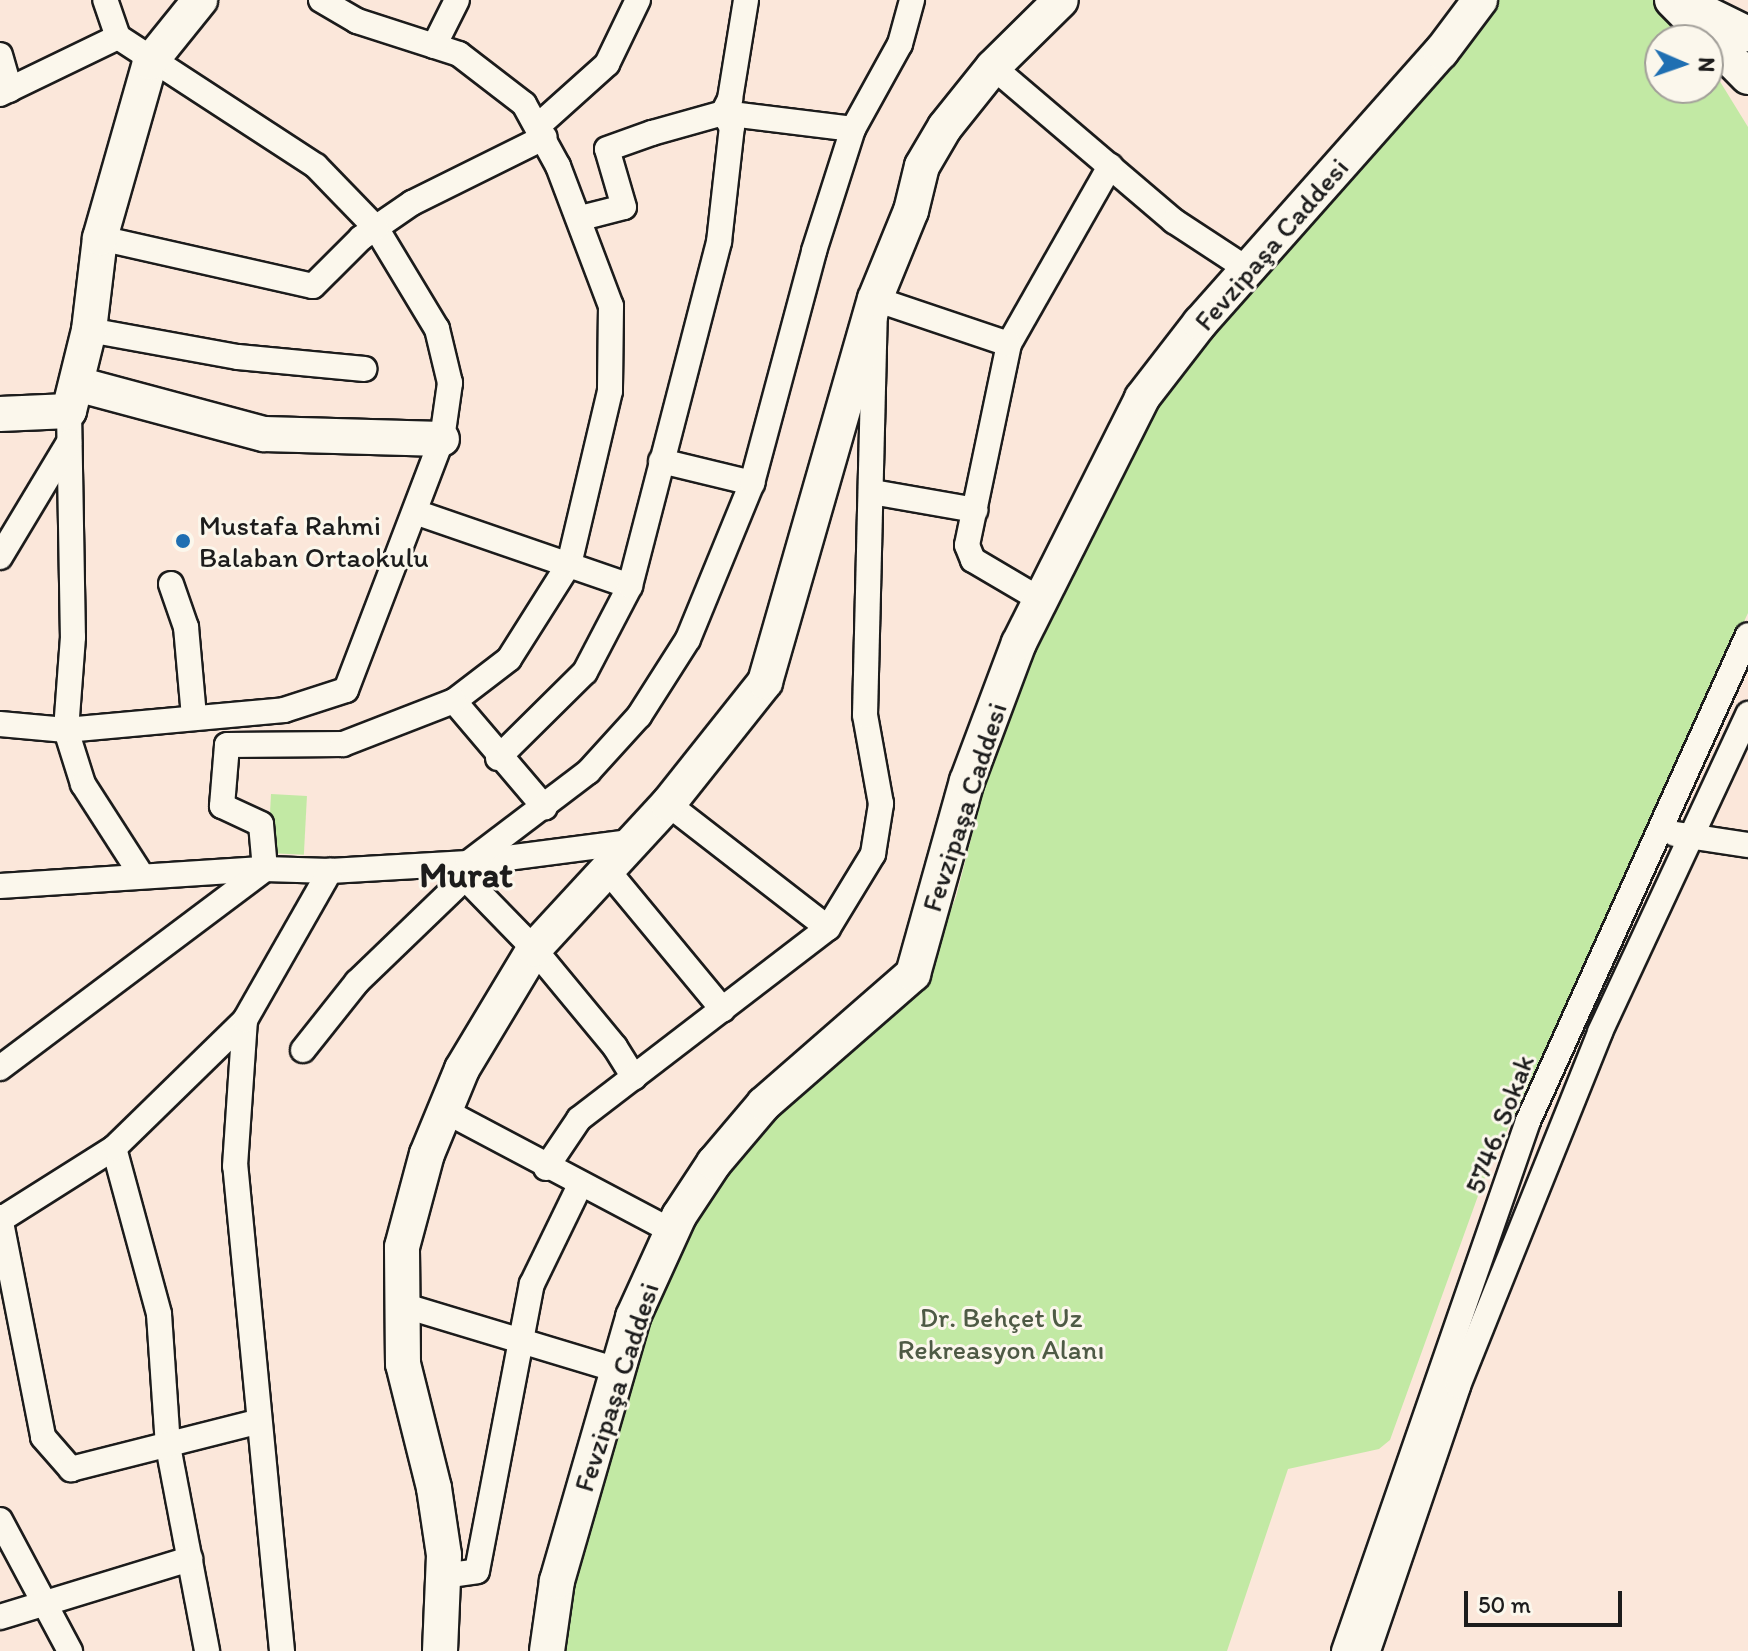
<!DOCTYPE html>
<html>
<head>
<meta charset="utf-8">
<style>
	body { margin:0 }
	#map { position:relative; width:1748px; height:1651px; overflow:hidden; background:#fbe7da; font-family:Itim,sans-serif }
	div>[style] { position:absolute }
	.green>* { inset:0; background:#c2e9a4; transform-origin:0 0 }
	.roads { filter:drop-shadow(2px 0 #1c1c1c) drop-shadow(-2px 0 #1c1c1c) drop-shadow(0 2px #1c1c1c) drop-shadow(0 -2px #1c1c1c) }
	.street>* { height:24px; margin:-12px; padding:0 12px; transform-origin:12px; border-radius:12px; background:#fbf7ec }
	.secondary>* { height:34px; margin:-17px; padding:0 17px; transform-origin:17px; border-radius:17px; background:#fbf7ec }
	.dots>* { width:22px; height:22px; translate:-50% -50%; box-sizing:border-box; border:4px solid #fbf7ec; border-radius:50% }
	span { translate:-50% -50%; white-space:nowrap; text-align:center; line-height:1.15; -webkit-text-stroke:6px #fbf7ec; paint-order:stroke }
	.street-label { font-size:28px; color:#1c1c1c }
	.poi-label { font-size:28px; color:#1c1c1c }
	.left { translate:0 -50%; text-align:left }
	.park-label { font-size:28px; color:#4e5a45 }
	.district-label { font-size:36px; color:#1c1c1c; font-weight:700 }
	.north { position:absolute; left:1644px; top:24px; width:80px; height:80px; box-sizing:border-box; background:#fbf7ec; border:2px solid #a29f99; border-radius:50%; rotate:92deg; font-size:22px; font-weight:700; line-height:32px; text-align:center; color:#1c1c1c }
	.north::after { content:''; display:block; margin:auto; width:28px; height:36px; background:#1f6fb2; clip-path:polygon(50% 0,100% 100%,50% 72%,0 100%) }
	.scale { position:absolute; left:1464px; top:1591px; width:158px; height:36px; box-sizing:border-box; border:4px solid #1c1c1c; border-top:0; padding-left:10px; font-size:24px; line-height:28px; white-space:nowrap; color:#1c1c1c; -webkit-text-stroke:6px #fbf7ec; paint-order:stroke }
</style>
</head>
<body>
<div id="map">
	<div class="green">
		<i style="clip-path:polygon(1488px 0,1653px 0,1689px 40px,1660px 40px,1660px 88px,1708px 88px,1708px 62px,1748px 127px,1748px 613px,1483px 1182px,1390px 1440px,1379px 1449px,1288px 1469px,1227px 1651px,548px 1651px,633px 1318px,718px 1167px,817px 1074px,898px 1013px,919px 988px,956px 897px,1001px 723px,1168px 379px)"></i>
		<i style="left:271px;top:794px;width:36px;height:59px;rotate:3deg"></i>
	</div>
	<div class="roads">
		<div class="street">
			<i style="left:321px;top:0;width:42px;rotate:30.3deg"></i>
			<i style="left:357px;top:21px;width:107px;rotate:17.9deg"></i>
			<i style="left:459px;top:54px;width:82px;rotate:37.6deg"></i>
			<i style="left:524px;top:104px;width:71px;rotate:61.3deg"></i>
			<i style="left:558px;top:166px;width:150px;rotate:69.3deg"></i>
			<i style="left:611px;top:306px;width:85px;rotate:90.7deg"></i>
			<i style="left:610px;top:391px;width:178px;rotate:103.3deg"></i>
			<i style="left:569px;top:564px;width:112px;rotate:122.3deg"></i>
			<i style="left:509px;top:659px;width:69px;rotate:142.6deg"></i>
			<i style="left:454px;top:701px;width:140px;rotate:49.6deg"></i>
			<i style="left:434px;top:46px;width:51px;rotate:-63.4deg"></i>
			<i style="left:0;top:55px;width:36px;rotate:74deg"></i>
			<i style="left:993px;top:67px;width:238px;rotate:40.4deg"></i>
			<i style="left:1174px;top:221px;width:91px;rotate:33.3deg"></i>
			<i style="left:0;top:94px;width:131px;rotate:-25.8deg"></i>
			<i style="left:538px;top:126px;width:93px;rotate:-41.9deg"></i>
			<i style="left:607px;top:64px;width:71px;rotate:-64.2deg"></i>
			<i style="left:581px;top:218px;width:44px;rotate:-14.3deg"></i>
			<i style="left:624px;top:207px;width:60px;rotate:-106.3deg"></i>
			<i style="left:607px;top:149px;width:48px;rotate:-19.6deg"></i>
			<i style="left:652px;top:133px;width:74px;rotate:-15.7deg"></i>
			<i style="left:723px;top:113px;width:131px;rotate:7deg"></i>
			<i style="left:100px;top:238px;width:218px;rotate:12.7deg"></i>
			<i style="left:313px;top:286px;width:68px;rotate:-45deg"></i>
			<i style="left:361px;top:238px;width:62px;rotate:-34.5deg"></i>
			<i style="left:412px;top:203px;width:148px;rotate:-26.4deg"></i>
			<i style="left:89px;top:330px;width:151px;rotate:10.3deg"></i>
			<i style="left:238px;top:357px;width:127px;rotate:5.4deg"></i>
			<i style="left:69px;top:411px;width:226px;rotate:89deg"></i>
			<i style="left:73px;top:637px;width:93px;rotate:94.3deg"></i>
			<i style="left:66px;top:730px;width:57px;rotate:72.5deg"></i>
			<i style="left:83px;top:784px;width:109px;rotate:57.3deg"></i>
			<i style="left:661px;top:461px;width:94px;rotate:13.6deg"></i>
			<i style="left:872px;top:492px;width:105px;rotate:9.9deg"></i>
			<i style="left:418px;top:513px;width:224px;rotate:19deg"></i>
			<i style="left:0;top:557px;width:134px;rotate:-59deg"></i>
			<i style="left:171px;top:584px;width:46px;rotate:70.8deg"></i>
			<i style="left:186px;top:627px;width:90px;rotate:84.9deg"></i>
			<i style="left:1041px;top:600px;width:79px;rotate:-149.5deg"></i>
			<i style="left:973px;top:560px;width:16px;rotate:-112deg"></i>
			<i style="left:967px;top:545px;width:205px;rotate:-78.2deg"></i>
			<i style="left:1009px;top:344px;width:205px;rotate:-60.4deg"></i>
			<i style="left:0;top:724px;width:66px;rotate:5.2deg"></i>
			<i style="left:66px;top:730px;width:219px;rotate:-5.2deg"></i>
			<i style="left:284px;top:710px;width:65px;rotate:-17.9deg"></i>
			<i style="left:346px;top:690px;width:269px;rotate:-69.1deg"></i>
			<i style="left:442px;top:439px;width:57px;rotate:-81.9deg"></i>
			<i style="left:450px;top:383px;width:56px;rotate:-103.5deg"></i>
			<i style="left:437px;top:329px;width:118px;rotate:-121.1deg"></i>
			<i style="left:376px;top:228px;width:86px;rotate:-134.1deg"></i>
			<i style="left:316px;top:166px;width:236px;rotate:-146.9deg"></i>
			<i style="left:118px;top:37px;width:39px;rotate:-109deg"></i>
			<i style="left:498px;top:758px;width:122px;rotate:-44.7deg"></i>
			<i style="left:585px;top:672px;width:97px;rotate:-62.4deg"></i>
			<i style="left:630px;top:586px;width:355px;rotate:-75.5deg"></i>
			<i style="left:719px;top:242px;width:116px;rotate:-83.6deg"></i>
			<i style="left:732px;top:127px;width:17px;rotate:-123deg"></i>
			<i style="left:723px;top:113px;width:16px;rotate:-63deg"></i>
			<i style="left:730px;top:99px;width:100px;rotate:-80.8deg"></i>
			<i style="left:668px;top:804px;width:202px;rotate:37.8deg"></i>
			<i style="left:1675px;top:834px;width:74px;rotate:8.6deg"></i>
			<i style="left:630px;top:842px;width:163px;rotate:172.6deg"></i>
			<i style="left:468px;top:863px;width:15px;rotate:101deg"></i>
			<i style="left:465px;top:878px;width:99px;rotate:45.8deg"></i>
			<i style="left:534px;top:949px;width:127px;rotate:50.4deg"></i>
			<i style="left:615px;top:1047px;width:36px;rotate:58deg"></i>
			<i style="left:608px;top:871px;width:180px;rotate:50.4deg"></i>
			<i style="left:0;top:886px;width:266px;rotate:-3.7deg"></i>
			<i style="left:265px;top:869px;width:65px;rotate:1.8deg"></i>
			<i style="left:330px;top:871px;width:138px;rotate:-3.3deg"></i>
			<i style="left:468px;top:863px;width:151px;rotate:-37.2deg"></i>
			<i style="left:588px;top:772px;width:76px;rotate:-47.7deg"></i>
			<i style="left:639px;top:716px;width:91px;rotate:-57.5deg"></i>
			<i style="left:688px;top:639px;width:169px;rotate:-67.7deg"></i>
			<i style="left:752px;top:483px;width:240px;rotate:-75deg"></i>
			<i style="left:814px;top:251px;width:128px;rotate:-72.3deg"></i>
			<i style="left:853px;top:129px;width:97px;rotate:-61.1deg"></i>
			<i style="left:900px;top:44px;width:46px;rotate:-74.7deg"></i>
			<i style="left:303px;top:1050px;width:87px;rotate:-51.5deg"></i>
			<i style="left:357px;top:982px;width:150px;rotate:-43.9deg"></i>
			<i style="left:0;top:1068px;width:331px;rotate:-36.9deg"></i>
			<i style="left:265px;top:869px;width:45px;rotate:-95.1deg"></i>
			<i style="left:261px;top:824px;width:43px;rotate:-155.2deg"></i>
			<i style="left:222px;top:806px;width:61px;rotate:-85.3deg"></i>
			<i style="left:227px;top:745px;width:116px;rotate:-0.5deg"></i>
			<i style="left:343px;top:744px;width:119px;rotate:-21.2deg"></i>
			<i style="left:445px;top:1111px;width:257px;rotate:27.9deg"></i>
			<i style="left:114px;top:1148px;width:172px;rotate:74.8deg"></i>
			<i style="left:159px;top:1314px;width:132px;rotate:86.1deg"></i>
			<i style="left:168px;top:1446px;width:209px;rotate:79.2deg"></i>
			<i style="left:546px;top:1168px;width:59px;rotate:-56deg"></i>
			<i style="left:579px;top:1119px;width:314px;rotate:-37.5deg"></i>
			<i style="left:828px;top:928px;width:87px;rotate:-58.7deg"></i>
			<i style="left:873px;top:854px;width:51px;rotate:-80.9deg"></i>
			<i style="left:881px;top:804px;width:90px;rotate:-100.2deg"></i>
			<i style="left:865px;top:715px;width:416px;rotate:-88.6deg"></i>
			<i style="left:875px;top:299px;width:141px;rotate:18.6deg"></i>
			<i style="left:0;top:1217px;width:224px;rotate:78.9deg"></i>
			<i style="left:43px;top:1437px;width:43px;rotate:48.8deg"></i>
			<i style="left:71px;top:1469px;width:192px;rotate:-14.2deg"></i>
			<i style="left:0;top:1220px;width:135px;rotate:-32.3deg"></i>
			<i style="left:114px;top:1148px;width:183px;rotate:-44.3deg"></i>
			<i style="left:402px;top:1305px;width:225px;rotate:16.8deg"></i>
			<i style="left:0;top:1520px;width:149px;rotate:61.9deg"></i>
			<i style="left:443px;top:1576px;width:34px;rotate:-8deg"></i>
			<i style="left:477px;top:1571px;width:292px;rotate:-79.2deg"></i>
			<i style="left:532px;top:1284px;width:110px;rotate:-64.1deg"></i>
			<i style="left:0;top:1617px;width:199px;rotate:-17deg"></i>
			<i style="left:282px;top:1651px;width:487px;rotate:-95.5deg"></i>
			<i style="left:235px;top:1166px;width:146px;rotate:-86.1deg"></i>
			<i style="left:245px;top:1020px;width:172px;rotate:-60.3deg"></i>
			<i style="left:1344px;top:1651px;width:561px;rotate:-70.85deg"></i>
			<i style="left:1528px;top:1121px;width:533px;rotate:-65.64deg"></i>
			<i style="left:1368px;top:1651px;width:280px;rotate:-71.2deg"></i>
			<i style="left:1458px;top:1386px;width:381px;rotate:-68.1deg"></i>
			<i style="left:1600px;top:1032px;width:351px;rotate:-65deg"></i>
		</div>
		<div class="secondary">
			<i style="left:1672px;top:0;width:108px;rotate:45.4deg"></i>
			<i style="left:1691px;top:6px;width:64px;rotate:26.2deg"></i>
			<i style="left:77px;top:384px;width:194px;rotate:15deg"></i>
			<i style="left:264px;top:434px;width:178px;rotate:1.6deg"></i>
			<i style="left:0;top:414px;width:69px;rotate:-2.5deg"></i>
			<i style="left:69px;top:411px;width:83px;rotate:-76.1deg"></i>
			<i style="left:89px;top:330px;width:93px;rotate:-83.2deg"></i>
			<i style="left:100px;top:238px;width:183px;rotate:-74.1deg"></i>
			<i style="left:150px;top:62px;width:80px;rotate:-51.1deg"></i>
			<i style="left:440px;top:1651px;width:96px;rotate:-87.6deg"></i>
			<i style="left:444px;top:1555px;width:68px;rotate:-98.5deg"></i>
			<i style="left:434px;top:1488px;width:128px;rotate:-104deg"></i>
			<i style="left:403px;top:1364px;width:117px;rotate:-90.5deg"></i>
			<i style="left:402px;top:1247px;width:96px;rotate:-75deg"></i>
			<i style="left:427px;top:1154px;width:92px;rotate:-67.6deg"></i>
			<i style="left:462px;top:1069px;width:140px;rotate:-59deg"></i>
			<i style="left:534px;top:949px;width:197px;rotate:-47.3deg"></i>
			<i style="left:668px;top:804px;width:156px;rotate:-51.5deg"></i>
			<i style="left:765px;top:682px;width:398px;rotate:-74deg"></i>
			<i style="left:875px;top:299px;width:95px;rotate:-67.8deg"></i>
			<i style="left:911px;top:211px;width:46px;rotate:-76.3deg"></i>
			<i style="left:922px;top:166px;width:45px;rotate:-59.5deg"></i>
			<i style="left:945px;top:127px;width:77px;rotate:-51.3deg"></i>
			<i style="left:993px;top:67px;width:95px;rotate:-44.6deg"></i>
			<i style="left:547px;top:1651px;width:71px;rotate:-81.9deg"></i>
			<i style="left:557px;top:1581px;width:275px;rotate:-73.9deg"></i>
			<i style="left:633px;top:1317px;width:111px;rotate:-65.5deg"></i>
			<i style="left:679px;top:1216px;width:64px;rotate:-56.6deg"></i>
			<i style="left:714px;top:1163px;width:77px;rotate:-49.7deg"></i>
			<i style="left:764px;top:1104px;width:198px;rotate:-41.1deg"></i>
			<i style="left:913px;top:974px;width:200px;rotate:-74.4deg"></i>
			<i style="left:967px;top:781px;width:147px;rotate:-69.4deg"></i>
			<i style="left:1019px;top:643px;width:274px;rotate:-63.3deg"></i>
			<i style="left:1142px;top:398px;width:95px;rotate:-52.3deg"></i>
			<i style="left:1200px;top:323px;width:363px;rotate:-48.4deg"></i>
			<i style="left:1441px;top:52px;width:65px;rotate:-53.1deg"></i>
		</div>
	</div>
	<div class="dots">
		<i style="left:183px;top:541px;background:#1f6fb2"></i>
	</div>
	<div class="street-label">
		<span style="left:1271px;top:244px;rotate:-49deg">Fevzipaşa Caddesi</span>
		<span style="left:964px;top:807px;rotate:-72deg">Fevzipaşa Caddesi</span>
		<span style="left:1499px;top:1124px;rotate:-69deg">5746. Sokak</span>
		<span style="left:616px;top:1387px;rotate:-72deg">Fevzipaşa Caddesi</span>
	</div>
	<div class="poi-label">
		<span class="left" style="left:199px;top:541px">Mustafa Rahmi<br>Balaban Ortaokulu</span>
	</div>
	<div class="park-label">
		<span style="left:1001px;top:1333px">Dr. Behçet Uz<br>Rekreasyon Alanı</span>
	</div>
	<div class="district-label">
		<span style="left:466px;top:875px">Murat</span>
	</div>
	<div class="north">N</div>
	<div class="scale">50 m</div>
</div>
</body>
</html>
